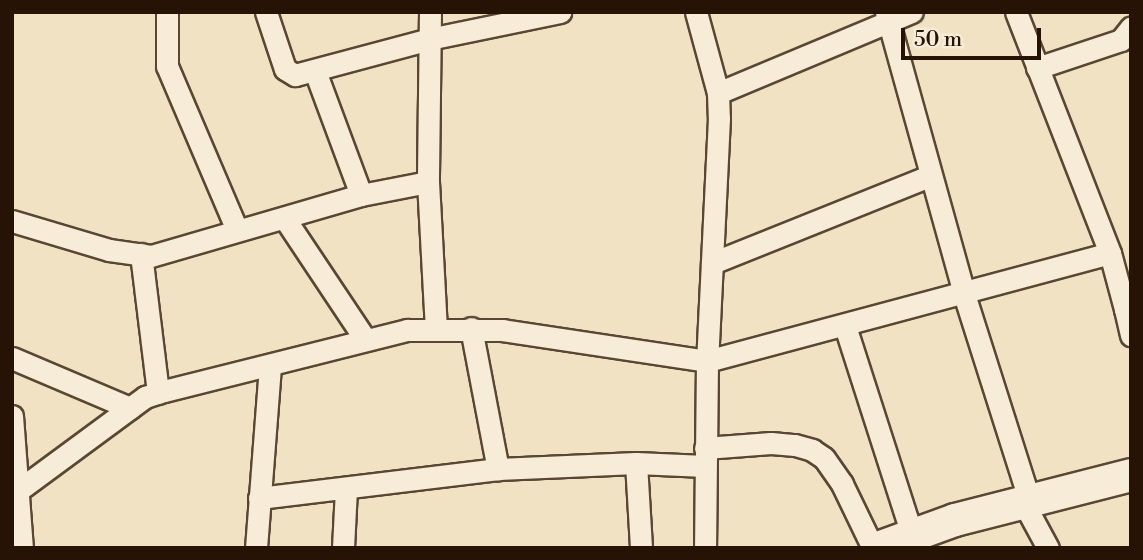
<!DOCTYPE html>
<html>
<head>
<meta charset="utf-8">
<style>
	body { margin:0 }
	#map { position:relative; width:1143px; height:560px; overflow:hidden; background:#f1e2c3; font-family:"Libre Bodoni",serif }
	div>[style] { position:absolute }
	.roads { filter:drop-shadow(2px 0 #594734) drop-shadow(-2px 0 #594734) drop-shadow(0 2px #594734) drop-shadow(0 -2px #594734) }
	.street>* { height:21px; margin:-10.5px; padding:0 10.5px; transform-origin:10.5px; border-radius:10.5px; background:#f6ecd8 }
	.secondary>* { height:32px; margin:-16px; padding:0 16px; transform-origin:16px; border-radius:16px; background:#f6ecd8 }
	span { translate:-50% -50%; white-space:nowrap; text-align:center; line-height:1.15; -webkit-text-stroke:6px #f6ecd8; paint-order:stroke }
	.frame { position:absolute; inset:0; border:14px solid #261305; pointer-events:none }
	.scale { position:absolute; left:901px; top:28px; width:140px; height:32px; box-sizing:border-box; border:4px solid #261305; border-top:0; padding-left:9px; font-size:21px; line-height:24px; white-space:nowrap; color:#261305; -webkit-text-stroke:5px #f6ecd8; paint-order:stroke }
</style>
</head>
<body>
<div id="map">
	<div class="roads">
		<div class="street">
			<i style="left:167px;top:12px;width:54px;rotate:90deg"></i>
			<i style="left:167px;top:66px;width:178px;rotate:66.9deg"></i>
			<i style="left:266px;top:12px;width:60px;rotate:71.6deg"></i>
			<i style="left:285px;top:69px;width:12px;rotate:31deg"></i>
			<i style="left:295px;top:75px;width:139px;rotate:-15deg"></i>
			<i style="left:429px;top:39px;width:134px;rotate:-11.6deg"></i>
			<i style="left:430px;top:12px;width:170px;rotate:90.7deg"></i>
			<i style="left:428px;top:182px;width:146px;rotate:86.9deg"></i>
			<i style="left:696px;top:12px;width:84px;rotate:74.8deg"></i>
			<i style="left:718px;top:93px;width:25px;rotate:88deg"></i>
			<i style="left:719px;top:118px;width:243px;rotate:92.8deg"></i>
			<i style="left:707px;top:361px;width:187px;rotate:90.6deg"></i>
			<i style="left:886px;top:12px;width:293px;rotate:74.5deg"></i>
			<i style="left:964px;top:294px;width:215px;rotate:72.4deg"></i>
			<i style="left:1016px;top:12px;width:259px;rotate:68.7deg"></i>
			<i style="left:1037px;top:68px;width:89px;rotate:-18.4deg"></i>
			<i style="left:1121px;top:40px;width:16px;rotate:-52deg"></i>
			<i style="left:315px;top:71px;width:132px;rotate:69.6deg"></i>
			<i style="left:718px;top:93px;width:210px;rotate:-22.7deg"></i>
			<i style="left:285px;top:219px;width:144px;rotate:56.3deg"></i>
			<i style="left:12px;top:221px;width:101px;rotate:16.6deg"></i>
			<i style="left:109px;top:250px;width:42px;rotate:8.1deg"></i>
			<i style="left:151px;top:256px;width:219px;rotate:-16.2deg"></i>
			<i style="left:361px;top:195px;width:68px;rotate:-11deg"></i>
			<i style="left:141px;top:254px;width:140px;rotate:83deg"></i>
			<i style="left:712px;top:263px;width:235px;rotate:-21.8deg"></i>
			<i style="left:1125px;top:309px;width:27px;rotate:77deg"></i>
			<i style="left:845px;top:326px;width:219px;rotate:72.2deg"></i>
			<i style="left:471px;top:328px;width:144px;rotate:79.2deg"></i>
			<i style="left:12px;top:358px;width:128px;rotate:23deg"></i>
			<i style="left:130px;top:408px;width:19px;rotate:-36deg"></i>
			<i style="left:145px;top:397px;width:20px;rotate:-18deg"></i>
			<i style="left:164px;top:391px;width:251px;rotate:-14.1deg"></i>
			<i style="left:407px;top:330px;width:95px"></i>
			<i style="left:502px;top:330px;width:207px;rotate:8.6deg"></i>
			<i style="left:707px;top:361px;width:417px;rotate:-15deg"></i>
			<i style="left:1110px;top:253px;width:58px;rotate:75deg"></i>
			<i style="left:1125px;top:309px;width:6px"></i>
			<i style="left:12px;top:416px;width:132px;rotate:85.7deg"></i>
			<i style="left:705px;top:448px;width:66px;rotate:-4.3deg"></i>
			<i style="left:771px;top:443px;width:24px;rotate:5deg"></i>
			<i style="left:795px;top:445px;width:18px;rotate:16deg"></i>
			<i style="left:812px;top:450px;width:14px;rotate:34deg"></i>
			<i style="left:824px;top:458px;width:32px;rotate:55deg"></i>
			<i style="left:842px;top:484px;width:71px;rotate:64.2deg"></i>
			<i style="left:636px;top:463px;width:85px;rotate:86.6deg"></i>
			<i style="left:12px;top:495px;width:147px;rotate:-36.4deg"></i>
			<i style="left:259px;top:498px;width:241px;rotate:-6.9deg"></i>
			<i style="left:498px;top:469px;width:138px;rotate:-2.5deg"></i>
			<i style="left:636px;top:463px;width:69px;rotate:2.5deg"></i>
			<i style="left:1022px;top:500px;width:55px;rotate:61.6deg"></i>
			<i style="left:256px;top:548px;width:183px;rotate:-85.6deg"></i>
			<i style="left:343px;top:548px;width:60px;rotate:-87.1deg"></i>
		</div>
		<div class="secondary">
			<i style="left:878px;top:548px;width:82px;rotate:-20deg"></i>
			<i style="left:955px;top:520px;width:182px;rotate:-14.3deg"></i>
		</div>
	</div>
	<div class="frame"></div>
	<div class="scale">50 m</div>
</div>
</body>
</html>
